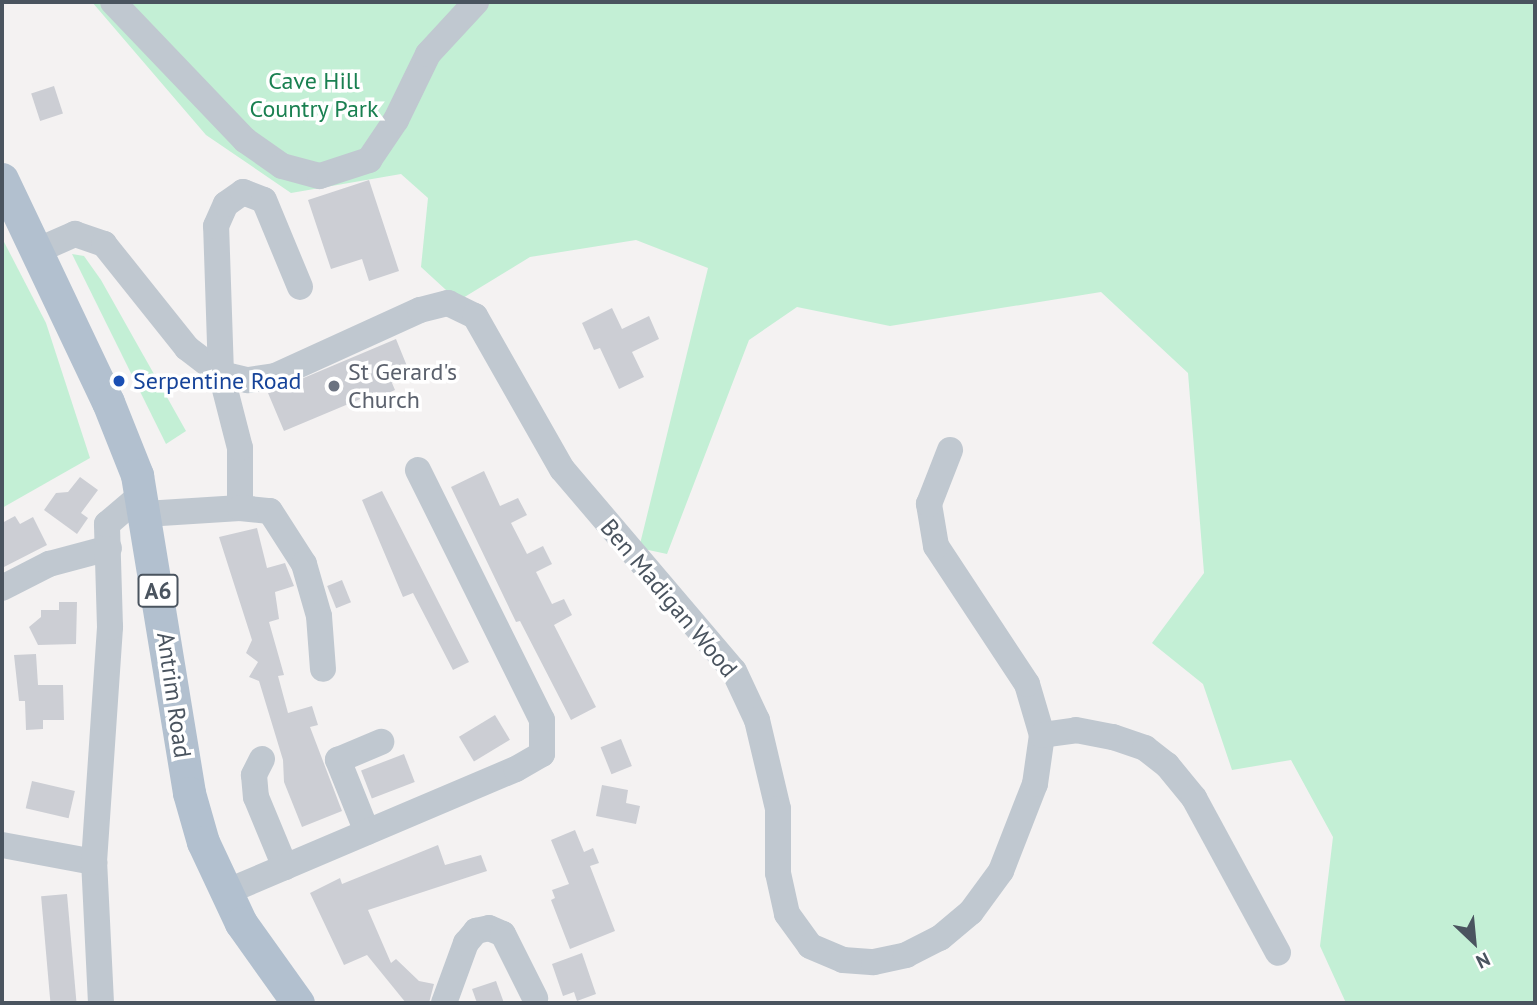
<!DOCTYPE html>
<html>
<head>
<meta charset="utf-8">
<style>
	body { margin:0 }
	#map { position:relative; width:1537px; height:1005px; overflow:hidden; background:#f4f2f2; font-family:"PT Sans",sans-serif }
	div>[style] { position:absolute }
	.green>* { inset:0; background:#c3efd5 }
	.building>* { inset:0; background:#ccced4; transform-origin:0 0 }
	.minor>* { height:26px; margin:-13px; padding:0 13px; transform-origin:13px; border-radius:13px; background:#c0c8d0 }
	.major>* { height:33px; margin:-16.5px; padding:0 16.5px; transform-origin:16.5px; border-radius:16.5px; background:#b2c0cf }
	.dots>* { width:19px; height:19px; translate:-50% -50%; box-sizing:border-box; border:4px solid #fff; border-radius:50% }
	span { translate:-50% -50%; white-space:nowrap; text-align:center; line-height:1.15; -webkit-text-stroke:7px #fff; paint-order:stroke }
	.shield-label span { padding:2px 5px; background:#fff; border:2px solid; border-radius:5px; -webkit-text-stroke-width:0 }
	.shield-label { font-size:23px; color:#4a545f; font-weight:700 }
	.park-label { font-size:24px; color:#1a8051 }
	.worship-label { font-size:24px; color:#5b616d }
	.left { translate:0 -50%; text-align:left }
	.transit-label { font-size:24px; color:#164399 }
	.street-label { font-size:24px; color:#4a545f }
	.frame { position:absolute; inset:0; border:4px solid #4a545f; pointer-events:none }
	.north { position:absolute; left:1439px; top:907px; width:70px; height:70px; -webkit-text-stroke:5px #fff; paint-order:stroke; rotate:154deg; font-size:19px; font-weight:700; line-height:28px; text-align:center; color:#4a545f }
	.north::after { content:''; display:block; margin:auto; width:24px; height:32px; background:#4a545f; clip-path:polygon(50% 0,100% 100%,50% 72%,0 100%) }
</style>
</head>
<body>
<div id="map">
	<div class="green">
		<i style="clip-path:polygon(92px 2px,1535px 2px,1535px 1003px,1346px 1003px,1320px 946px,1333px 837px,1291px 760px,1232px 770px,1203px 684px,1152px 643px,1204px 573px,1188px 373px,1101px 292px,890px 326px,797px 307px,749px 340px,667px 554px,639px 548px,708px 268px,636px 240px,530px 257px,458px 301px,421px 267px,428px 198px,401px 174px,291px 193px,206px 135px)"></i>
		<i style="clip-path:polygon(2px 238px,46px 323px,90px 458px,2px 508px)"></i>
		<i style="clip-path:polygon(72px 254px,84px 256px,101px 280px,186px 431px,166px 444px)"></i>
	</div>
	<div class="building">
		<i style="left:54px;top:86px;width:29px;height:24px;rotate:72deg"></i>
		<i style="clip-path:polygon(369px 180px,399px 271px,369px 281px,362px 259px,331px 269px,308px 200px)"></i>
		<i style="clip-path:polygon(612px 308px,622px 329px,649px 316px,659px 339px,632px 352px,644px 377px,619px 389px,600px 348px,594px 350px,582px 323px)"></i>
		<i style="clip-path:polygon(396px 339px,411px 376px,392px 383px,395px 390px,379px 397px,377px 392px,284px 431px,268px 393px)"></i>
		<i style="clip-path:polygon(484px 471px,500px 506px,518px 498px,527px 515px,511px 523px,527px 554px,543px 546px,552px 564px,536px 572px,552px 604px,564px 599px,572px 615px,554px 625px,596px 707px,571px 720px,520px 621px,516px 622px,451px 487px)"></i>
		<i style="clip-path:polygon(80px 477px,98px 490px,81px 513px,88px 518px,77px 534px,44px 510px,56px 493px,68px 492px)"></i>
		<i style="clip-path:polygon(382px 491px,469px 662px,453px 670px,413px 593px,403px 597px,362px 500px)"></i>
		<i style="clip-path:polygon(15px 516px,20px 524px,33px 517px,47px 545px,2px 568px,2px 523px)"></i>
		<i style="clip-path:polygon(257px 528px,267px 568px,285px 563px,294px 586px,275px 592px,279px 619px,269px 622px,284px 675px,278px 676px,288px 713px,312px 706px,318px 725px,310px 727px,342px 811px,302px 827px,284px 782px,283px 760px,259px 681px,249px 677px,258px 662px,246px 653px,252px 640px,219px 537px)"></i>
		<i style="left:342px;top:580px;width:24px;height:16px;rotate:68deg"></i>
		<i style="clip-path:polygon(59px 602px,77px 602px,76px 644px,38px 645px,29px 627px,41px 617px,41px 610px,59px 610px)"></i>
		<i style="clip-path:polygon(36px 654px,38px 685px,63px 685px,64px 720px,43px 720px,43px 729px,26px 730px,25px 701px,19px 701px,14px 655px)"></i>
		<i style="left:495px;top:715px;width:29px;height:42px;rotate:59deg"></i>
		<i style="left:621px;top:739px;width:29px;height:22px;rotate:68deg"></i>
		<i style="left:404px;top:754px;width:30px;height:46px;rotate:69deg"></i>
		<i style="left:32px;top:781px;width:44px;height:28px;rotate:13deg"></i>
		<i style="clip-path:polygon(602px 785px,628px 790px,626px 803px,640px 806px,636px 824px,596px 816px)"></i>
		<i style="clip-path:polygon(575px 830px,584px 852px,593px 848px,599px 863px,590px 866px,615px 931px,570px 949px,551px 900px,555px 898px,552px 890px,569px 884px,551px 840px)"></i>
		<i style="clip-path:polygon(438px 845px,445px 865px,481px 855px,487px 871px,368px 910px,391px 963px,396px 959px,419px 981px,434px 984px,429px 1003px,406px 1003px,367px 955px,344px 965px,310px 893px,340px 878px,342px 884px)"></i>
		<i style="left:67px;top:894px;width:109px;height:26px;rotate:85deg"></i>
		<i style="clip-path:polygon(582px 953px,596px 994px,577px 1001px,574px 992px,563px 996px,552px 964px)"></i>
		<i style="clip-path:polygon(496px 981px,504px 1003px,477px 1003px,472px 989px)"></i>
	</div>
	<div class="minor">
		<i style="left:113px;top:2px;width:191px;rotate:46.3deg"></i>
		<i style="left:245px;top:140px;width:45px;rotate:35.1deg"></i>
		<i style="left:282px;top:166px;width:39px;rotate:15deg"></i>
		<i style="left:320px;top:176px;width:52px;rotate:-18.1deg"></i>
		<i style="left:369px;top:160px;width:48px;rotate:-56deg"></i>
		<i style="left:396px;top:120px;width:73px;rotate:-64.1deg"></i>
		<i style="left:428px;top:54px;width:71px;rotate:-47.3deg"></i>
		<i style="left:34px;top:252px;width:45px;rotate:-23.7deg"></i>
		<i style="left:75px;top:234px;width:31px;rotate:19deg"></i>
		<i style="left:104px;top:244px;width:133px;rotate:51.4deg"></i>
		<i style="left:187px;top:348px;width:43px;rotate:37.4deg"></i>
		<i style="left:221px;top:374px;width:28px;rotate:13deg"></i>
		<i style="left:248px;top:380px;width:27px;rotate:-8deg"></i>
		<i style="left:275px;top:376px;width:159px;rotate:-24.5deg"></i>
		<i style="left:420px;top:310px;width:29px;rotate:-14deg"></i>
		<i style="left:448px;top:303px;width:30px;rotate:26deg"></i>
		<i style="left:475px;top:316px;width:176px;rotate:60.4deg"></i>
		<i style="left:562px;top:469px;width:265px;rotate:49.6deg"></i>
		<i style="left:734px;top:671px;width:54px;rotate:64.9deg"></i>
		<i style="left:757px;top:720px;width:91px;rotate:76.7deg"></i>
		<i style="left:778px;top:809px;width:64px;rotate:90deg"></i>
		<i style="left:778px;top:873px;width:42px;rotate:77.6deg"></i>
		<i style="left:787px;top:914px;width:39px;rotate:54deg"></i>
		<i style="left:810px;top:946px;width:36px;rotate:23deg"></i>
		<i style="left:843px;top:960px;width:31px;rotate:4deg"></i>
		<i style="left:874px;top:962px;width:33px;rotate:-12deg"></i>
		<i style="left:906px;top:955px;width:38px;rotate:-27deg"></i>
		<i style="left:940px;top:938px;width:40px;rotate:-40deg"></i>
		<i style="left:971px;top:912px;width:51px;rotate:-53.8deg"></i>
		<i style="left:1001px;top:871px;width:93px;rotate:-68.7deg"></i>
		<i style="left:1035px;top:784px;width:49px;rotate:-81.9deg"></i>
		<i style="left:1042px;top:735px;width:53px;rotate:-106.4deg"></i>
		<i style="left:1027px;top:684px;width:165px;rotate:-123.4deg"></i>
		<i style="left:936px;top:546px;width:43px;rotate:-99.5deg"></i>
		<i style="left:929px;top:504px;width:58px;rotate:-68.7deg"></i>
		<i style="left:240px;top:508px;width:60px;rotate:-90deg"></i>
		<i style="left:240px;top:448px;width:76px;rotate:-104.4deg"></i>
		<i style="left:221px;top:374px;width:148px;rotate:-91.9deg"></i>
		<i style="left:216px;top:226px;width:24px;rotate:-66deg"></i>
		<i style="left:226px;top:204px;width:21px;rotate:-35deg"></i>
		<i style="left:243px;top:192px;width:22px;rotate:21deg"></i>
		<i style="left:264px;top:200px;width:94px;rotate:67.5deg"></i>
		<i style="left:145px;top:514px;width:95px;rotate:-3.6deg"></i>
		<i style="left:240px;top:508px;width:30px;rotate:6deg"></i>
		<i style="left:270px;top:511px;width:63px;rotate:57.3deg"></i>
		<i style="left:304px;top:564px;width:54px;rotate:73.9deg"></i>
		<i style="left:319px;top:616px;width:53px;rotate:85.7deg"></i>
		<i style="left:2px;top:588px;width:53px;rotate:-27.1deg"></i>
		<i style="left:49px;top:564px;width:62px;rotate:-14.9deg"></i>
		<i style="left:1042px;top:735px;width:34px;rotate:-8deg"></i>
		<i style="left:1076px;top:730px;width:38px;rotate:11deg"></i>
		<i style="left:1113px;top:737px;width:34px;rotate:19deg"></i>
		<i style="left:1145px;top:748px;width:28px;rotate:38deg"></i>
		<i style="left:1167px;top:765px;width:43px;rotate:50.7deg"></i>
		<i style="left:1194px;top:798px;width:176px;rotate:61.5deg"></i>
		<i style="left:262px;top:759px;width:18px;rotate:117deg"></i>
		<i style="left:254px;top:775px;width:22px;rotate:85deg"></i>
		<i style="left:256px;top:797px;width:76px;rotate:67.5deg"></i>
		<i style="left:367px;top:832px;width:78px;rotate:-111.9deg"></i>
		<i style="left:338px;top:760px;width:47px;rotate:-22.7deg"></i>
		<i style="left:2px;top:845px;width:94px;rotate:10.5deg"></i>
		<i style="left:226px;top:892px;width:315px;rotate:-23deg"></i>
		<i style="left:516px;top:769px;width:30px;rotate:-30deg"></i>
		<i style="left:542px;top:754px;width:34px;rotate:-90deg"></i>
		<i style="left:542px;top:720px;width:279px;rotate:-116.4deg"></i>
		<i style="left:101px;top:1003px;width:141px;rotate:-92.8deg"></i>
		<i style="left:94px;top:862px;width:236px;rotate:-86.1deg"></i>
		<i style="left:110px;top:627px;width:103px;rotate:-91.7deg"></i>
		<i style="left:107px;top:524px;width:45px;rotate:-40.5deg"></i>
		<i style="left:444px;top:1003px;width:64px;rotate:-69.9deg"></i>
		<i style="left:466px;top:943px;width:16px;rotate:-50deg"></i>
		<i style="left:476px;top:931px;width:13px;rotate:-13deg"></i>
		<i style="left:489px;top:928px;width:15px;rotate:23deg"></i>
		<i style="left:503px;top:934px;width:72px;rotate:63.4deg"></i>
	</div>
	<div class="major">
		<i style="left:2px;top:179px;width:247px;rotate:64.6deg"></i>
		<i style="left:108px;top:402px;width:79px;rotate:68.3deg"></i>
		<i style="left:137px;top:475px;width:322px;rotate:80.7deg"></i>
		<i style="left:189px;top:793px;width:51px;rotate:74.1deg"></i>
		<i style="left:203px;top:842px;width:89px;rotate:64.9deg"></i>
		<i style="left:241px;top:923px;width:98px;rotate:54.5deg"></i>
	</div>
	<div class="dots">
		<i style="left:119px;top:381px;background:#1a4fb4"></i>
		<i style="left:334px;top:386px;background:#6b7280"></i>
	</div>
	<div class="shield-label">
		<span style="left:158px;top:591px">A6</span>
	</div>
	<div class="park-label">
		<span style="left:314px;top:95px">Cave Hill<br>Country Park</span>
	</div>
	<div class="worship-label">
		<span class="left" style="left:348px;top:386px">St Gerard's<br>Church</span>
	</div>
	<div class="transit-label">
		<span class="left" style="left:133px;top:381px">Serpentine Road</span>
	</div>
	<div class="street-label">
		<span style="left:669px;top:598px;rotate:50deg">Ben Madigan Wood</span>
		<span style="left:174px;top:695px;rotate:82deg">Antrim Road</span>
	</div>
	<div class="frame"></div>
	<div class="north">N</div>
</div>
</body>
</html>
